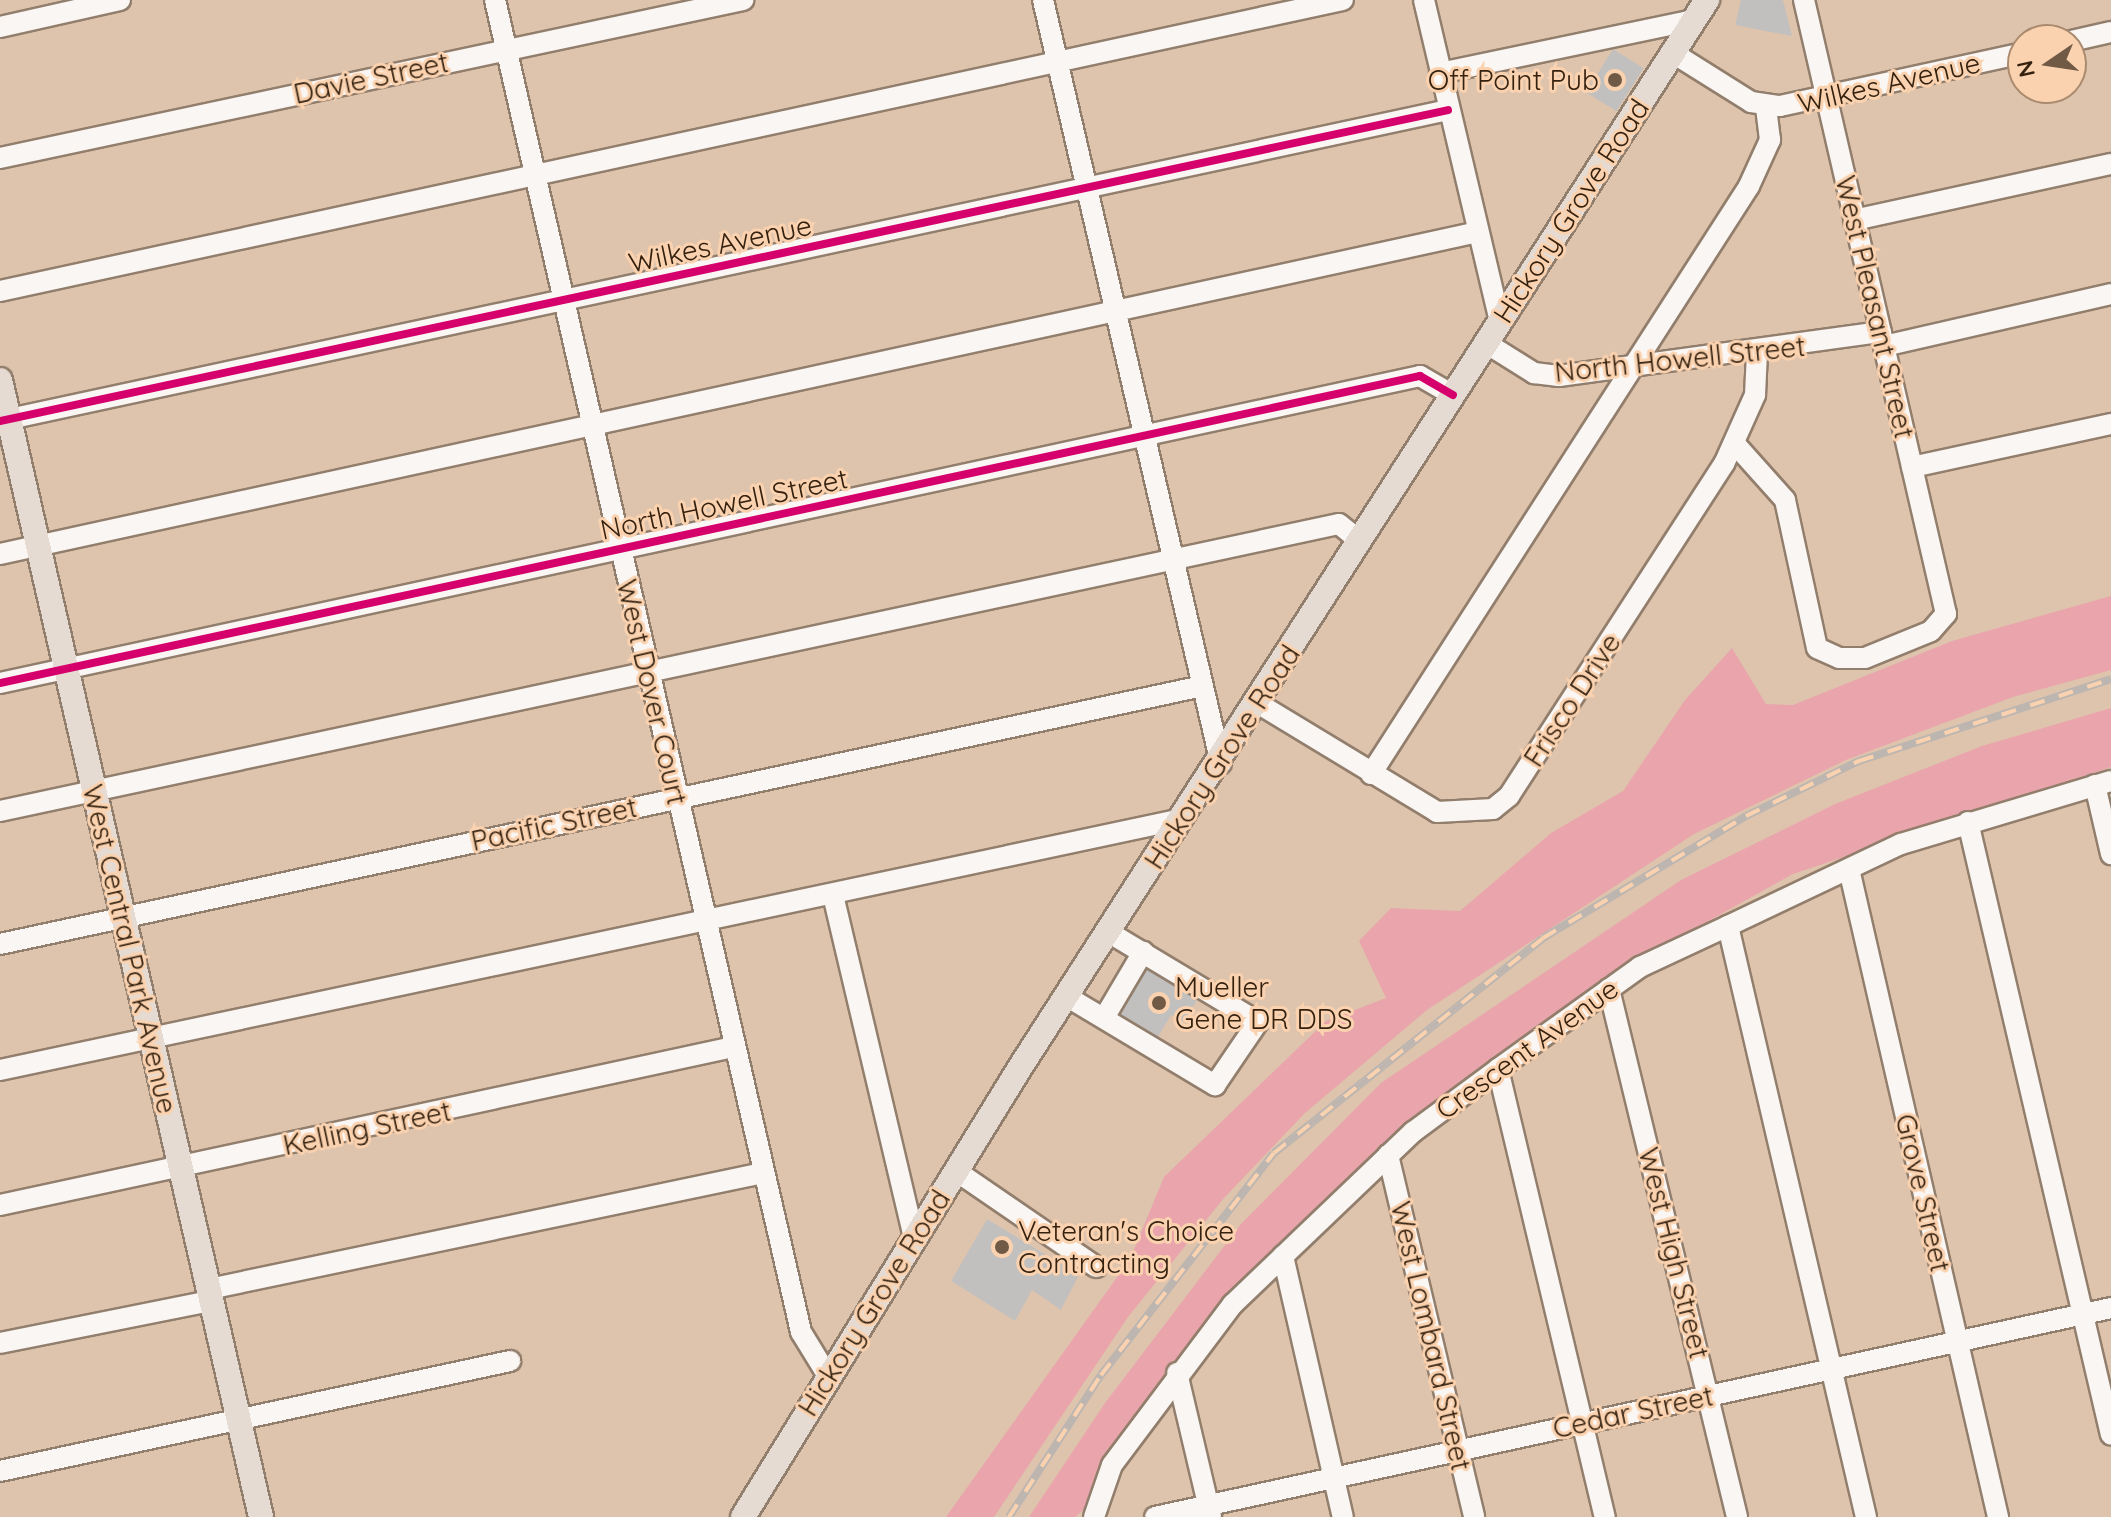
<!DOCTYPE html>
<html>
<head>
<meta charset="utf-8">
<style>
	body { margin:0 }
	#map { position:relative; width:2111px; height:1517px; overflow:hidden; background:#dfc4ad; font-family:Quicksand,sans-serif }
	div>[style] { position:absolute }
	.green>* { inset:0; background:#e9a5ab }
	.building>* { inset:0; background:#c2c0be; transform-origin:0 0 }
	.roads { filter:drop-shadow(2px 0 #927e6c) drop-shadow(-2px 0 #927e6c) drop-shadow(0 2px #927e6c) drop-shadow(0 -2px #927e6c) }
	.minor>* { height:20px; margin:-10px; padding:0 10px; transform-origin:10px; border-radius:10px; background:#faf6f3 }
	.major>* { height:24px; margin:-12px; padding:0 12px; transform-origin:12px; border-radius:12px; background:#e5dbd2 }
	.rail>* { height:8px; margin-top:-4px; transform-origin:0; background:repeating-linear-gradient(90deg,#fbd2af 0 15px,#bdb6b0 0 30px); box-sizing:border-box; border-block:2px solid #bdb6b0 }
	.cycleway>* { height:8px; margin:-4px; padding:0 4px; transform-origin:4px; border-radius:4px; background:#d6006c }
	.dots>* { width:22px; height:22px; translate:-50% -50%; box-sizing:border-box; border:4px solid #fbd2af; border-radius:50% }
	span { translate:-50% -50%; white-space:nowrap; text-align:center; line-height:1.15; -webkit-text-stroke:6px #fbd2af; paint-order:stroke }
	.street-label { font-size:28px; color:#34210f }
	.poi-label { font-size:28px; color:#34210f }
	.right { translate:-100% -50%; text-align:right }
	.left { translate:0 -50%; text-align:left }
	.north { position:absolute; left:2007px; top:24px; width:80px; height:80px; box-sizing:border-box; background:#fbd2af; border:2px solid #ab8b6f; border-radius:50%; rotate:257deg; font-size:22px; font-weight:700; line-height:32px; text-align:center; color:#34210f }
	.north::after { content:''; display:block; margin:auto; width:28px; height:36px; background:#705a46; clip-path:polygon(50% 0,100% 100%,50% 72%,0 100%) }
</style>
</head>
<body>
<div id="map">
	<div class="green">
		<i style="clip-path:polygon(2111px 596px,2111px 670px,2013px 697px,1846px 760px,1694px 834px,1427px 1010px,1305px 1113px,1224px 1198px,1128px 1317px,994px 1517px,946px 1517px,1130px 1259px,1164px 1177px,1326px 1021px,1386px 998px,1359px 941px,1391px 908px,1460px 911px,1551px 833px,1623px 791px,1685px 700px,1732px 648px,1766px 704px,1793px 705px,1952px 641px)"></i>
		<i style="clip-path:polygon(2111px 708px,2111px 767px,1793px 874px,1642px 958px,1259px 1266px,1189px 1344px,1113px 1450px,1088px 1506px,1075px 1517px,1029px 1517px,1105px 1403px,1241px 1224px,1381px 1083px,1681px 880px,1835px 804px,1982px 746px)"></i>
	</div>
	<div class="building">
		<i style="clip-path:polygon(1741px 0,1783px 0,1792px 36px,1735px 25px)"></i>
		<i style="left:1613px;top:49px;width:36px;height:51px;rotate:32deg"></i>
		<i style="clip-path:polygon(1146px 961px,1201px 993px,1184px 1022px,1171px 1015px,1158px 1037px,1116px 1012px)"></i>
		<i style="clip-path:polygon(987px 1219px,1079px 1275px,1061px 1310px,1032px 1290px,1015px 1321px,951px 1281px)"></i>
	</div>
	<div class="roads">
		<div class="minor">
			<i style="left:495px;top:0;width:1367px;rotate:77.06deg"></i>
			<i style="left:801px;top:1332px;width:52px;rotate:58.5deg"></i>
			<i style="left:1043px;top:0;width:784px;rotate:76.88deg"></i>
			<i style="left:1424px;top:0;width:331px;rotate:76.7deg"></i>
			<i style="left:0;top:27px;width:123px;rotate:-12.7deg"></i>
			<i style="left:2071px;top:41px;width:41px;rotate:-12.7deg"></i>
			<i style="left:1673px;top:53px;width:92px;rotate:32.1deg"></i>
			<i style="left:1751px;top:102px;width:29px;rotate:8deg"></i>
			<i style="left:1780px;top:106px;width:249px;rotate:-12.3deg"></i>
			<i style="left:1440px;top:73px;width:259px;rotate:-11.8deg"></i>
			<i style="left:0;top:158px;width:760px;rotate:-12.01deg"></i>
			<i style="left:1854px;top:220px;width:263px;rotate:-12.3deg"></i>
			<i style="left:0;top:291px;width:1374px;rotate:-12.23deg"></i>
			<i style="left:1486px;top:343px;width:57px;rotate:32deg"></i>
			<i style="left:1534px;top:373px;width:25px;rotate:7deg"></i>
			<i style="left:1559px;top:376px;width:325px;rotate:-7.8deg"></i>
			<i style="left:1884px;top:346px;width:233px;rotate:-12.9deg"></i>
			<i style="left:0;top:421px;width:1481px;rotate:-12.12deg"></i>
			<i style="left:1735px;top:444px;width:75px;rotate:48.2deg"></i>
			<i style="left:1785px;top:500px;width:151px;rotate:77.8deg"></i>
			<i style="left:1817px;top:648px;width:24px;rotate:24deg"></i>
			<i style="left:1839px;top:658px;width:26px"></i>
			<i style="left:1865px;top:658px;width:71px;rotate:-22.2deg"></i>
			<i style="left:1931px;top:631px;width:23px;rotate:-49deg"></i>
			<i style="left:1946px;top:614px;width:630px;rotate:-103.02deg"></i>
			<i style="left:1912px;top:467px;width:204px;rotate:-12.2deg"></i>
			<i style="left:0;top:554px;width:1509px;rotate:-12.29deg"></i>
			<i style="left:0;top:683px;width:1453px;rotate:-12.2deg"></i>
			<i style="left:1420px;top:376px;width:38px;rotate:30deg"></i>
			<i style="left:1259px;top:704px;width:208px;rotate:31.2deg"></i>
			<i style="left:1437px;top:812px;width:56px;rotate:-3.1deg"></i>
			<i style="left:1493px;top:809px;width:21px;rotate:-39deg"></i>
			<i style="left:1509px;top:796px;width:396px;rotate:-57.1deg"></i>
			<i style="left:1724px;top:464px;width:76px;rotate:-65.8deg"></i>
			<i style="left:1755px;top:395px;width:43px;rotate:-87.3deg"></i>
			<i style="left:1371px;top:774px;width:699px;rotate:-57.26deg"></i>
			<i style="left:1749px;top:186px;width:51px;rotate:-65.5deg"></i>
			<i style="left:1770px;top:140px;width:34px;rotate:-97deg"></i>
			<i style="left:2095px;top:785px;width:71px;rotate:76.9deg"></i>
			<i style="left:0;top:811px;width:1369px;rotate:-12.1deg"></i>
			<i style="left:1339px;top:524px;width:26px;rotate:39deg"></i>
			<i style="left:1968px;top:822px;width:629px;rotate:76.87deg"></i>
			<i style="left:1849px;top:869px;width:665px;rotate:77.05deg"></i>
			<i style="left:833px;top:895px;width:352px;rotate:76.7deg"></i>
			<i style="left:1728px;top:926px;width:607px;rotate:76.86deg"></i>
			<i style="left:0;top:944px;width:1229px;rotate:-12.11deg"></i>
			<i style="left:1609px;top:989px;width:543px;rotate:76.37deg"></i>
			<i style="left:1066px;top:996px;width:174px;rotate:30.9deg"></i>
			<i style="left:1215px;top:1085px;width:76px;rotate:-55.7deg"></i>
			<i style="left:1258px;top:1022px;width:175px;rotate:-149deg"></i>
			<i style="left:1104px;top:1018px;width:77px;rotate:-59.4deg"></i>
			<i style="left:1498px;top:1069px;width:461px;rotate:76.6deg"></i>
			<i style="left:0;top:1070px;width:1208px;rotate:-11.99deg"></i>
			<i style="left:1388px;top:1155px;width:372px;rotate:76.6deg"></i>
			<i style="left:956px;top:1171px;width:170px;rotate:34.4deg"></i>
			<i style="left:0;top:1205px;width:750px;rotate:-12.16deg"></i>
			<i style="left:1283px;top:1256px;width:268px;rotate:77.1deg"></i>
			<i style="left:209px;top:1289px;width:566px;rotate:-11.83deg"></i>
			<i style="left:0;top:1343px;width:215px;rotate:-11.3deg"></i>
			<i style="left:1177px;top:1373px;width:148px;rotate:76.7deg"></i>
			<i style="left:0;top:1471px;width:522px;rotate:-12.17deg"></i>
			<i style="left:1094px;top:1517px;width:55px;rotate:-70.9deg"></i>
			<i style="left:1112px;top:1465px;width:201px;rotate:-53.1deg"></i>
			<i style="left:1233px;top:1304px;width:249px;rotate:-43.7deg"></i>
			<i style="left:1413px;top:1132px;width:106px;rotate:-36.5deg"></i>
			<i style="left:1498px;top:1069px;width:175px;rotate:-35.7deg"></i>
			<i style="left:1640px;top:967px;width:97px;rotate:-25deg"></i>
			<i style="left:1728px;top:926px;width:191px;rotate:-25.4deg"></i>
			<i style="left:1901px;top:844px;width:219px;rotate:-16.7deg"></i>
			<i style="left:1155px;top:1517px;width:979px;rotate:-12.33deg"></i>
		</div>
		<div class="major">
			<i style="left:0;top:380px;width:1167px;rotate:77.07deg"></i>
			<i style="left:743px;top:1517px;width:530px;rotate:-58.35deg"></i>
			<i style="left:1021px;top:1066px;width:1268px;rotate:-57.24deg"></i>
		</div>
	</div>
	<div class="rail">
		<i style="left:1009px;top:1517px;width:169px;rotate:-57.1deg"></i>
		<i style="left:1101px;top:1375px;width:281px;rotate:-52.1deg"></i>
		<i style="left:1274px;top:1153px;width:344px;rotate:-38.6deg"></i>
		<i style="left:1543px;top:938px;width:237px;rotate:-31deg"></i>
		<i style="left:1746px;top:816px;width:126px;rotate:-26deg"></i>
		<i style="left:1859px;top:761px;width:265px;rotate:-18deg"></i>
	</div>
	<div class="cycleway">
		<i style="left:0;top:421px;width:1481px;rotate:-12.12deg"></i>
		<i style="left:0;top:683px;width:1453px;rotate:-12.2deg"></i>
		<i style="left:1420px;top:376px;width:38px;rotate:30deg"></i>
	</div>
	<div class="dots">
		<i style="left:1615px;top:80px;background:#705a46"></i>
		<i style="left:1159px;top:1003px;background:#705a46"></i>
		<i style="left:1002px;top:1247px;background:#705a46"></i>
	</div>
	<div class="street-label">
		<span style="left:371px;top:78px;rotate:-12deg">Davie Street</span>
		<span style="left:1889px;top:83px;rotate:-13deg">Wilkes Avenue</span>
		<span style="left:1571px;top:211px;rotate:-57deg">Hickory Grove Road</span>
		<span style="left:720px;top:244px;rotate:-12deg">Wilkes Avenue</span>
		<span style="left:1875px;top:307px;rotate:77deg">West Pleasant Street</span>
		<span style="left:1680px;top:359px;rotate:-6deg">North Howell Street</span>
		<span style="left:724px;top:504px;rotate:-12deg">North Howell Street</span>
		<span style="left:652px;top:692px;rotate:77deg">West Dover Court</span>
		<span style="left:1572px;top:700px;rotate:-57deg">Frisco Drive</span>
		<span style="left:1222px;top:757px;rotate:-57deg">Hickory Grove Road</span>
		<span style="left:554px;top:824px;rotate:-12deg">Pacific Street</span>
		<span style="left:130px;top:949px;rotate:77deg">West Central Park Avenue</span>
		<span style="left:1527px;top:1049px;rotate:-36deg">Crescent Avenue</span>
		<span style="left:367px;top:1128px;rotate:-12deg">Kelling Street</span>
		<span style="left:1923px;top:1193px;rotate:77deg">Grove Street</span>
		<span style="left:1674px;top:1253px;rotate:76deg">West High Street</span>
		<span style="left:874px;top:1303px;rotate:-58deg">Hickory Grove Road</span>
		<span style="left:1431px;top:1336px;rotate:77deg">West Lombard Street</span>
		<span style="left:1633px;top:1412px;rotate:-12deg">Cedar Street</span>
	</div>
	<div class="poi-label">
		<span class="right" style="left:1599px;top:80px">Off Point Pub</span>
		<span class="left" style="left:1175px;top:1003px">Mueller<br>Gene DR DDS</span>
		<span class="left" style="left:1018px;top:1247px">Veteran's Choice<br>Contracting</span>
	</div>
	<div class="north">N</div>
</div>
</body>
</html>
